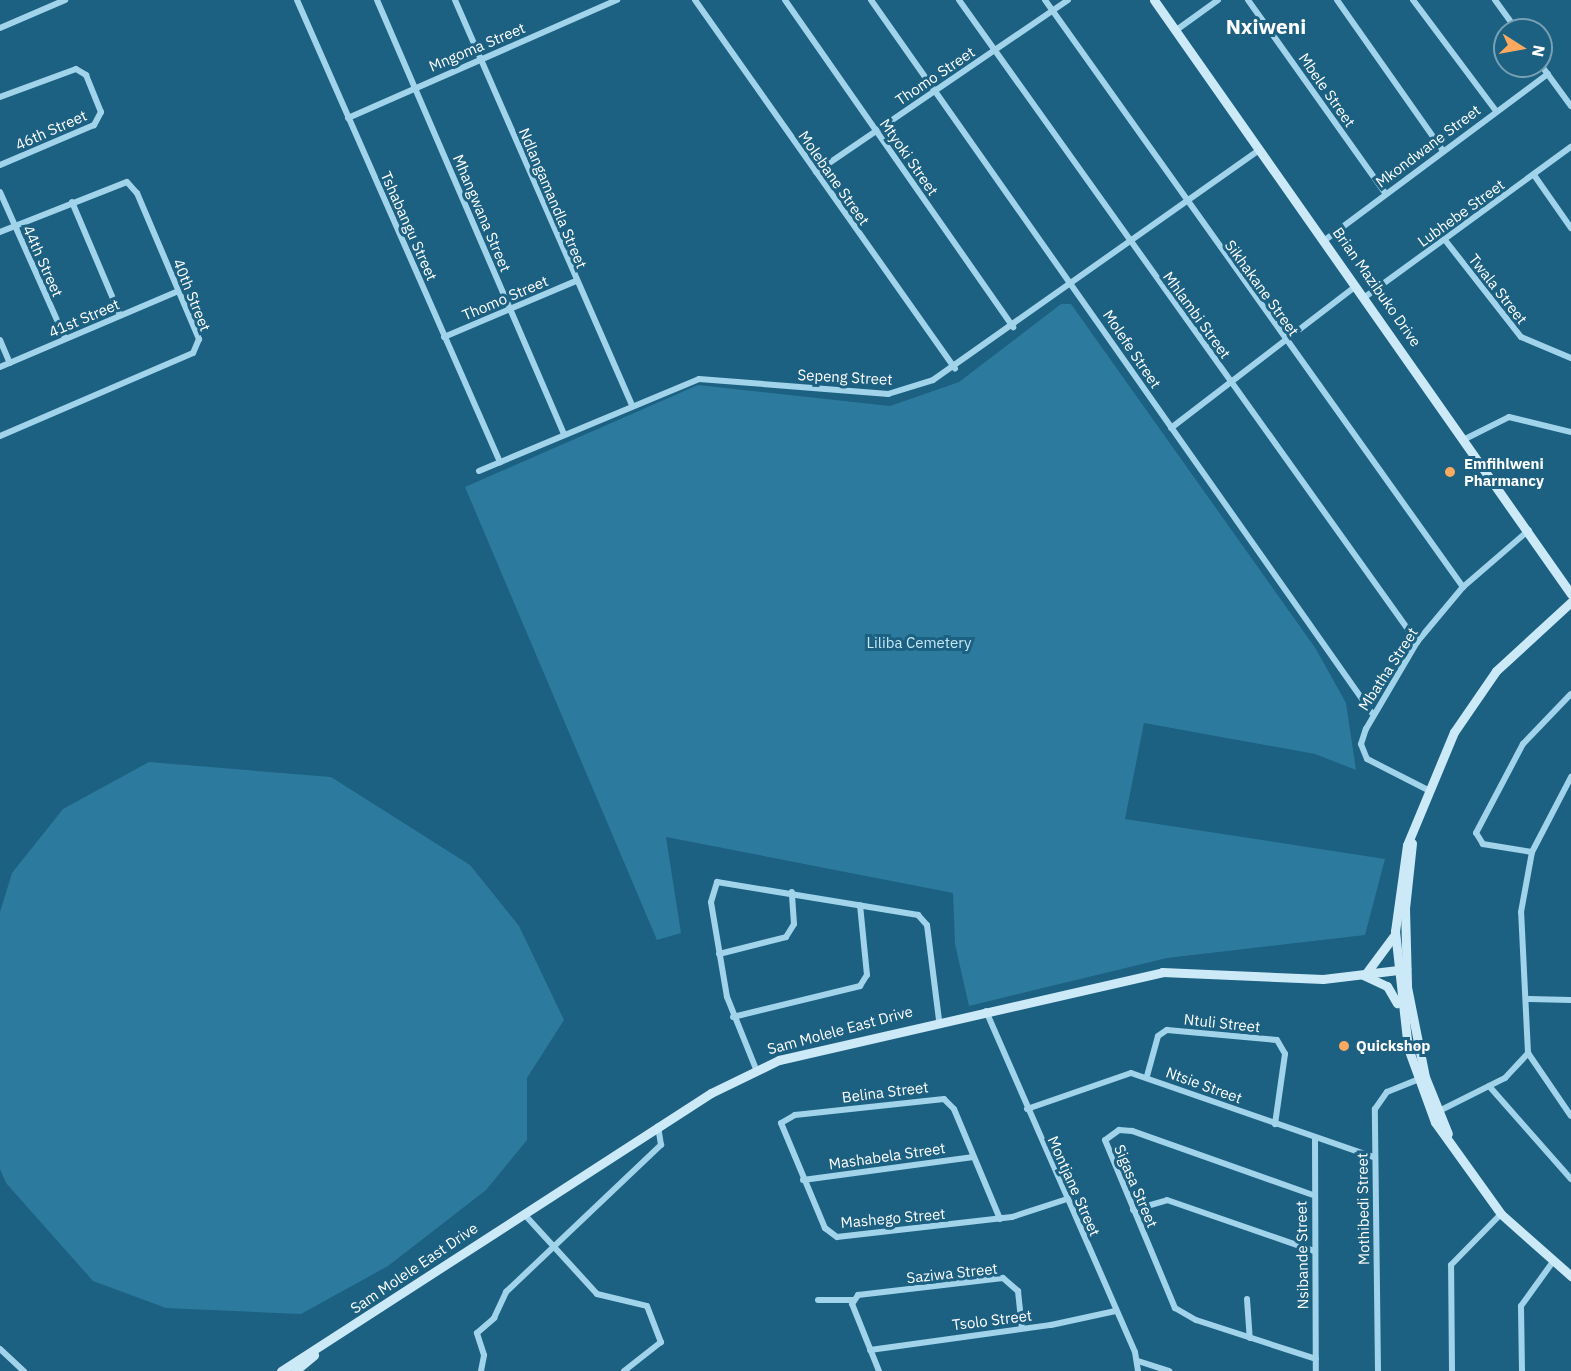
<!DOCTYPE html>
<html>
<head>
<meta charset="utf-8">
<style>
	body { margin:0 }
	#map { position:relative; width:1571px; height:1371px; overflow:hidden; background:#1c6082; font-family:"IBM Plex Sans",sans-serif }
	div>[style] { position:absolute }
	.green>* { inset:0; background:#2c7a9e }
	.street>* { height:6px; margin:-3px; padding:0 3px; transform-origin:3px; border-radius:3px; background:#a1d3ea }
	.secondary>* { height:9px; margin:-4.5px; padding:0 4.5px; transform-origin:4.5px; border-radius:4.5px; background:#cce9f7 }
	.dots>* { width:16px; height:16px; translate:-50% -50%; box-sizing:border-box; border:3px solid #1c6082; border-radius:50% }
	span { translate:-50% -50%; white-space:nowrap; text-align:center; line-height:1.15; -webkit-text-stroke:6px #1c6082; paint-order:stroke }
	.street-label { font-size:15px; color:#fff }
	.poi-label { font-size:15px; color:#fff; font-weight:700 }
	.left { translate:0 -50%; text-align:left }
	.park-label { font-size:15px; color:#c6e8f7 }
	.district-label { font-size:21px; color:#fff; font-weight:700 }
	.north { position:absolute; left:1493px; top:18px; width:60px; height:60px; box-sizing:border-box; background:#1c6082; border:2px solid #77a0b4; border-radius:50%; rotate:101deg; font-size:16px; font-weight:700; line-height:24px; text-align:center; color:#fff }
	.north::after { content:''; display:block; margin:auto; width:21px; height:27px; background:#faa95f; clip-path:polygon(50% 0,100% 100%,50% 72%,0 100%) }
</style>
</head>
<body>
<div id="map">
	<div class="green">
		<i style="clip-path:polygon(1061px 304px,1071px 304px,1316px 649px,1346px 703px,1356px 770px,1315px 754px,1144px 723px,1125px 819px,1385px 859px,1365px 935px,1167px 958px,969px 1006px,955px 944px,953px 893px,666px 837px,681px 933px,657px 940px,465px 487px,698px 385px,890px 406px,959px 382px)"></i>
		<i style="clip-path:polygon(149px 762px,331px 777px,470px 865px,519px 926px,564px 1020px,527px 1078px,527px 1140px,486px 1190px,388px 1266px,301px 1314px,166px 1308px,93px 1281px,6px 1183px,0 1169px,0 912px,12px 873px,63px 809px)"></i>
	</div>
	<div class="street">
		<i style="left:297px;top:0;width:505px;rotate:66.28deg"></i>
		<i style="left:377px;top:0;width:473px;rotate:66.7deg"></i>
		<i style="left:455px;top:0;width:442px;rotate:66.4deg"></i>
		<i style="left:695px;top:0;width:451px;rotate:54.8deg"></i>
		<i style="left:785px;top:0;width:399px;rotate:55.1deg"></i>
		<i style="left:871px;top:0;width:871px;rotate:54.91deg"></i>
		<i style="left:959px;top:0;width:789px;rotate:54.5deg"></i>
		<i style="left:1045px;top:0;width:721px;rotate:54.55deg"></i>
		<i style="left:1248px;top:0;width:237px;rotate:54.6deg"></i>
		<i style="left:1337px;top:0;width:184px;rotate:54.9deg"></i>
		<i style="left:1413px;top:0;width:139px;rotate:53.2deg"></i>
		<i style="left:1495px;top:0;width:37px;rotate:54deg"></i>
		<i style="left:0;top:28px;width:71px;rotate:-23.3deg"></i>
		<i style="left:1175px;top:31px;width:53px;rotate:-35.8deg"></i>
		<i style="left:1541px;top:65px;width:51px;rotate:53.8deg"></i>
		<i style="left:0;top:97px;width:81px;rotate:-20.2deg"></i>
		<i style="left:76px;top:69px;width:12px;rotate:31deg"></i>
		<i style="left:86px;top:75px;width:40px;rotate:68deg"></i>
		<i style="left:101px;top:112px;width:15px;rotate:118deg"></i>
		<i style="left:94px;top:125px;width:102px;rotate:156.9deg"></i>
		<i style="left:348px;top:118px;width:294px;rotate:-23.7deg"></i>
		<i style="left:816px;top:172px;width:305px;rotate:-34.3deg"></i>
		<i style="left:1534px;top:175px;width:65px;rotate:55.1deg"></i>
		<i style="left:0;top:192px;width:160px;rotate:66deg"></i>
		<i style="left:72px;top:202px;width:123px;rotate:67deg"></i>
		<i style="left:0;top:232px;width:136px;rotate:-21.5deg"></i>
		<i style="left:127px;top:182px;width:15px;rotate:48deg"></i>
		<i style="left:137px;top:193px;width:159px;rotate:67deg"></i>
		<i style="left:199px;top:339px;width:15px;rotate:113deg"></i>
		<i style="left:193px;top:353px;width:210px;rotate:156.7deg"></i>
		<i style="left:1325px;top:240px;width:278px;rotate:-36.7deg"></i>
		<i style="left:1445px;top:240px;width:123px;rotate:51.9deg"></i>
		<i style="left:1521px;top:337px;width:54px;rotate:22.8deg"></i>
		<i style="left:1365px;top:297px;width:255px;rotate:-36.1deg"></i>
		<i style="left:444px;top:337px;width:143px;rotate:-23deg"></i>
		<i style="left:0;top:340px;width:25px;rotate:67deg"></i>
		<i style="left:0;top:367px;width:194px;rotate:-23.1deg"></i>
		<i style="left:1171px;top:428px;width:233px;rotate:-37.5deg"></i>
		<i style="left:1465px;top:439px;width:49px;rotate:-26.6deg"></i>
		<i style="left:1509px;top:417px;width:64px;rotate:13.6deg"></i>
		<i style="left:479px;top:471px;width:238px;rotate:-22.7deg"></i>
		<i style="left:699px;top:379px;width:190px;rotate:4.5deg"></i>
		<i style="left:888px;top:394px;width:47px;rotate:-17.3deg"></i>
		<i style="left:933px;top:380px;width:400px;rotate:-35.2deg"></i>
		<i style="left:1426px;top:789px;width:66px;rotate:-153deg"></i>
		<i style="left:1367px;top:759px;width:16px;rotate:-112deg"></i>
		<i style="left:1361px;top:744px;width:16px;rotate:-72deg"></i>
		<i style="left:1366px;top:729px;width:101px;rotate:-59.6deg"></i>
		<i style="left:1417px;top:642px;width:72px;rotate:-50.1deg"></i>
		<i style="left:1463px;top:587px;width:87px;rotate:-40.8deg"></i>
		<i style="left:1532px;top:852px;width:50px;rotate:-170.7deg"></i>
		<i style="left:1483px;top:844px;width:13px;rotate:-122deg"></i>
		<i style="left:1476px;top:833px;width:101px;rotate:-62.2deg"></i>
		<i style="left:1523px;top:744px;width:69px;rotate:-46.2deg"></i>
		<i style="left:719px;top:954px;width:69px;rotate:-14.2deg"></i>
		<i style="left:786px;top:937px;width:15px;rotate:-58deg"></i>
		<i style="left:794px;top:924px;width:32px;rotate:-94deg"></i>
		<i style="left:1529px;top:999px;width:42px;rotate:1.4deg"></i>
		<i style="left:986px;top:1011px;width:372px;rotate:66.4deg"></i>
		<i style="left:1135px;top:1352px;width:19px;rotate:81deg"></i>
		<i style="left:733px;top:1017px;width:131px;rotate:-13.7deg"></i>
		<i style="left:860px;top:986px;width:13px;rotate:-58deg"></i>
		<i style="left:867px;top:975px;width:70px;rotate:-95.7deg"></i>
		<i style="left:1528px;top:1053px;width:76px;rotate:55.7deg"></i>
		<i style="left:756px;top:1069px;width:78px;rotate:-111.9deg"></i>
		<i style="left:727px;top:997px;width:96px;rotate:-99.6deg"></i>
		<i style="left:711px;top:902px;width:21px;rotate:-73deg"></i>
		<i style="left:717px;top:882px;width:204px;rotate:9.3deg"></i>
		<i style="left:918px;top:915px;width:13px;rotate:48deg"></i>
		<i style="left:927px;top:925px;width:96px;rotate:82.8deg"></i>
		<i style="left:1147px;top:1076px;width:41px;rotate:-74.6deg"></i>
		<i style="left:1158px;top:1036px;width:11px;rotate:-34deg"></i>
		<i style="left:1167px;top:1030px;width:110px;rotate:5.2deg"></i>
		<i style="left:1277px;top:1040px;width:16px;rotate:60deg"></i>
		<i style="left:1285px;top:1054px;width:71px;rotate:98.1deg"></i>
		<i style="left:1489px;top:1086px;width:124px;rotate:48.6deg"></i>
		<i style="left:1027px;top:1109px;width:110px;rotate:-19.1deg"></i>
		<i style="left:1131px;top:1073px;width:257px;rotate:19.1deg"></i>
		<i style="left:1439px;top:1111px;width:74px;rotate:-26.6deg"></i>
		<i style="left:1505px;top:1078px;width:34px;rotate:-47deg"></i>
		<i style="left:1528px;top:1053px;width:141px;rotate:-92.8deg"></i>
		<i style="left:1521px;top:912px;width:61px;rotate:-79.6deg"></i>
		<i style="left:1532px;top:852px;width:85px;rotate:-62.5deg"></i>
		<i style="left:1315px;top:1139px;width:232px;rotate:89.8deg"></i>
		<i style="left:803px;top:1180px;width:172px;rotate:-7.7deg"></i>
		<i style="left:1313px;top:1195px;width:192px;rotate:-160.5deg"></i>
		<i style="left:1132px;top:1131px;width:13px;rotate:-176deg"></i>
		<i style="left:1119px;top:1130px;width:17px;rotate:144deg"></i>
		<i style="left:1105px;top:1140px;width:182px;rotate:67.4deg"></i>
		<i style="left:1175px;top:1308px;width:24px;rotate:30deg"></i>
		<i style="left:1196px;top:1320px;width:126px;rotate:18deg"></i>
		<i style="left:1133px;top:1210px;width:35px;rotate:-16deg"></i>
		<i style="left:1167px;top:1200px;width:156px;rotate:19.1deg"></i>
		<i style="left:524px;top:1214px;width:108px;rotate:47.6deg"></i>
		<i style="left:597px;top:1294px;width:51px;rotate:13.5deg"></i>
		<i style="left:647px;top:1306px;width:39px;rotate:69deg"></i>
		<i style="left:661px;top:1342px;width:47px;rotate:141.9deg"></i>
		<i style="left:1000px;top:1219px;width:119px;rotate:-112.7deg"></i>
		<i style="left:954px;top:1109px;width:14px;rotate:-135deg"></i>
		<i style="left:944px;top:1099px;width:150px;rotate:173.9deg"></i>
		<i style="left:795px;top:1115px;width:16px;rotate:150deg"></i>
		<i style="left:781px;top:1123px;width:114px;rotate:67.3deg"></i>
		<i style="left:825px;top:1228px;width:15px;rotate:37deg"></i>
		<i style="left:837px;top:1237px;width:176px;rotate:-6.5deg"></i>
		<i style="left:1012px;top:1217px;width:58px;rotate:-18.1deg"></i>
		<i style="left:1247px;top:1299px;width:39px;rotate:86deg"></i>
		<i style="left:818px;top:1300px;width:35px"></i>
		<i style="left:0;top:1349px;width:33px;rotate:43deg"></i>
		<i style="left:870px;top:1350px;width:183px;rotate:-7.9deg"></i>
		<i style="left:1051px;top:1325px;width:66px;rotate:-12.2deg"></i>
		<i style="left:1138px;top:1361px;width:33px;rotate:18deg"></i>
		<i style="left:481px;top:1371px;width:16px;rotate:-79deg"></i>
		<i style="left:484px;top:1355px;width:23px;rotate:-108deg"></i>
		<i style="left:477px;top:1333px;width:23px;rotate:-41deg"></i>
		<i style="left:494px;top:1318px;width:29px;rotate:-65deg"></i>
		<i style="left:506px;top:1292px;width:214px;rotate:-43.5deg"></i>
		<i style="left:661px;top:1145px;width:19px;rotate:-99deg"></i>
		<i style="left:879px;top:1371px;width:72px;rotate:-111.9deg"></i>
		<i style="left:852px;top:1304px;width:11px;rotate:-56deg"></i>
		<i style="left:858px;top:1295px;width:146px;rotate:-6.7deg"></i>
		<i style="left:1003px;top:1278px;width:20px;rotate:41deg"></i>
		<i style="left:1018px;top:1291px;width:37px;rotate:84deg"></i>
		<i style="left:1378px;top:1371px;width:262px;rotate:-90.7deg"></i>
		<i style="left:1375px;top:1109px;width:21px;rotate:-55deg"></i>
		<i style="left:1387px;top:1092px;width:37px;rotate:-22deg"></i>
		<i style="left:1452px;top:1371px;width:106px;rotate:-90.5deg"></i>
		<i style="left:1451px;top:1265px;width:71px;rotate:-45.6deg"></i>
		<i style="left:1522px;top:1371px;width:65px;rotate:-90.9deg"></i>
		<i style="left:1521px;top:1306px;width:53px;rotate:-54.2deg"></i>
	</div>
	<div class="secondary">
		<i style="left:1154px;top:0;width:726px;rotate:54.93deg"></i>
		<i style="left:1571px;top:602px;width:102px;rotate:137.4deg"></i>
		<i style="left:1496px;top:671px;width:74px;rotate:124.5deg"></i>
		<i style="left:1454px;top:732px;width:122px;rotate:112.6deg"></i>
		<i style="left:1407px;top:845px;width:87px;rotate:97.9deg"></i>
		<i style="left:1395px;top:931px;width:118px;rotate:83.7deg"></i>
		<i style="left:1408px;top:1048px;width:79px;rotate:70deg"></i>
		<i style="left:1435px;top:1122px;width:113px;rotate:54.3deg"></i>
		<i style="left:1501px;top:1214px;width:94px;rotate:41.5deg"></i>
		<i style="left:1412px;top:843px;width:65px;rotate:96.1deg"></i>
		<i style="left:1405px;top:908px;width:79px;rotate:88.5deg"></i>
		<i style="left:1407px;top:987px;width:92px;rotate:78.7deg"></i>
		<i style="left:1425px;top:1077px;width:61px;rotate:68deg"></i>
		<i style="left:1367px;top:972px;width:44px;rotate:-53.4deg"></i>
		<i style="left:1363px;top:975px;width:26px;rotate:25deg"></i>
		<i style="left:1387px;top:986px;width:20px;rotate:60deg"></i>
		<i style="left:281px;top:1371px;width:512px;rotate:-32.88deg"></i>
		<i style="left:711px;top:1093px;width:76px;rotate:-25.9deg"></i>
		<i style="left:779px;top:1060px;width:393px;rotate:-12.9deg"></i>
		<i style="left:1162px;top:972px;width:161px;rotate:2.5deg"></i>
		<i style="left:1323px;top:979px;width:84px;rotate:-6.9deg"></i>
		<i style="left:295px;top:1371px;width:25px;rotate:-40deg"></i>
	</div>
	<div class="dots">
		<i style="left:1450px;top:472px;background:#faa95f"></i>
		<i style="left:1344px;top:1046px;background:#faa95f"></i>
	</div>
	<div class="street-label">
		<span style="left:477px;top:47px;rotate:-23deg">Mngoma Street</span>
		<span style="left:935px;top:76px;rotate:-34deg">Thomo Street</span>
		<span style="left:1327px;top:90px;rotate:55deg">Mbele Street</span>
		<span style="left:51px;top:130px;rotate:-24deg">46th Street</span>
		<span style="left:1428px;top:146px;rotate:-37deg">Mkondwane Street</span>
		<span style="left:909px;top:157px;rotate:55deg">Mtyoki Street</span>
		<span style="left:834px;top:178px;rotate:55deg">Molebane Street</span>
		<span style="left:553px;top:198px;rotate:67deg">Ndlangamandla Street</span>
		<span style="left:482px;top:213px;rotate:67deg">Mhangwana Street</span>
		<span style="left:1461px;top:213px;rotate:-36deg">Lubhebe Street</span>
		<span style="left:409px;top:226px;rotate:66deg">Tshabangu Street</span>
		<span style="left:43px;top:261px;rotate:66deg">44th Street</span>
		<span style="left:1377px;top:287px;rotate:55deg">Brian Mazibuko Drive</span>
		<span style="left:1262px;top:288px;rotate:54deg">Sikhakane Street</span>
		<span style="left:1498px;top:289px;rotate:52deg">Twala Street</span>
		<span style="left:192px;top:295px;rotate:68deg">40th Street</span>
		<span style="left:505px;top:298px;rotate:-23deg">Thomo Street</span>
		<span style="left:1197px;top:315px;rotate:54deg">Mhlambi Street</span>
		<span style="left:84px;top:318px;rotate:-23deg">41st Street</span>
		<span style="left:1132px;top:349px;rotate:56deg">Molefe Street</span>
		<span style="left:845px;top:377px;rotate:3deg">Sepeng Street</span>
		<span style="left:1388px;top:669px;rotate:-57deg">Mbatha Street</span>
		<span style="left:1222px;top:1023px;rotate:6deg">Ntuli Street</span>
		<span style="left:840px;top:1030px;rotate:-15deg">Sam Molele East Drive</span>
		<span style="left:1204px;top:1085px;rotate:20deg">Ntsie Street</span>
		<span style="left:885px;top:1092px;rotate:-7deg">Belina Street</span>
		<span style="left:887px;top:1156px;rotate:-8deg">Mashabela Street</span>
		<span style="left:1074px;top:1186px;rotate:66deg">Montjane Street</span>
		<span style="left:1136px;top:1186px;rotate:67deg">Sigasa Street</span>
		<span style="left:1363px;top:1209px;rotate:-91deg">Mothibedi Street</span>
		<span style="left:893px;top:1218px;rotate:-5deg">Mashego Street</span>
		<span style="left:1302px;top:1255px;rotate:-91deg">Nsibande Street</span>
		<span style="left:414px;top:1268px;rotate:-34deg">Sam Molele East Drive</span>
		<span style="left:952px;top:1273px;rotate:-6deg">Saziwa Street</span>
		<span style="left:992px;top:1320px;rotate:-7deg">Tsolo Street</span>
	</div>
	<div class="poi-label">
		<span class="left" style="left:1464px;top:472px">Emfihlweni<br>Pharmancy</span>
		<span class="left" style="left:1356px;top:1046px">Quickshop</span>
	</div>
	<div class="park-label">
		<span style="left:919px;top:643px">Liliba Cemetery</span>
	</div>
	<div class="district-label">
		<span style="left:1266px;top:26px">Nxiweni</span>
	</div>
	<div class="north">N</div>
</div>
</body>
</html>
